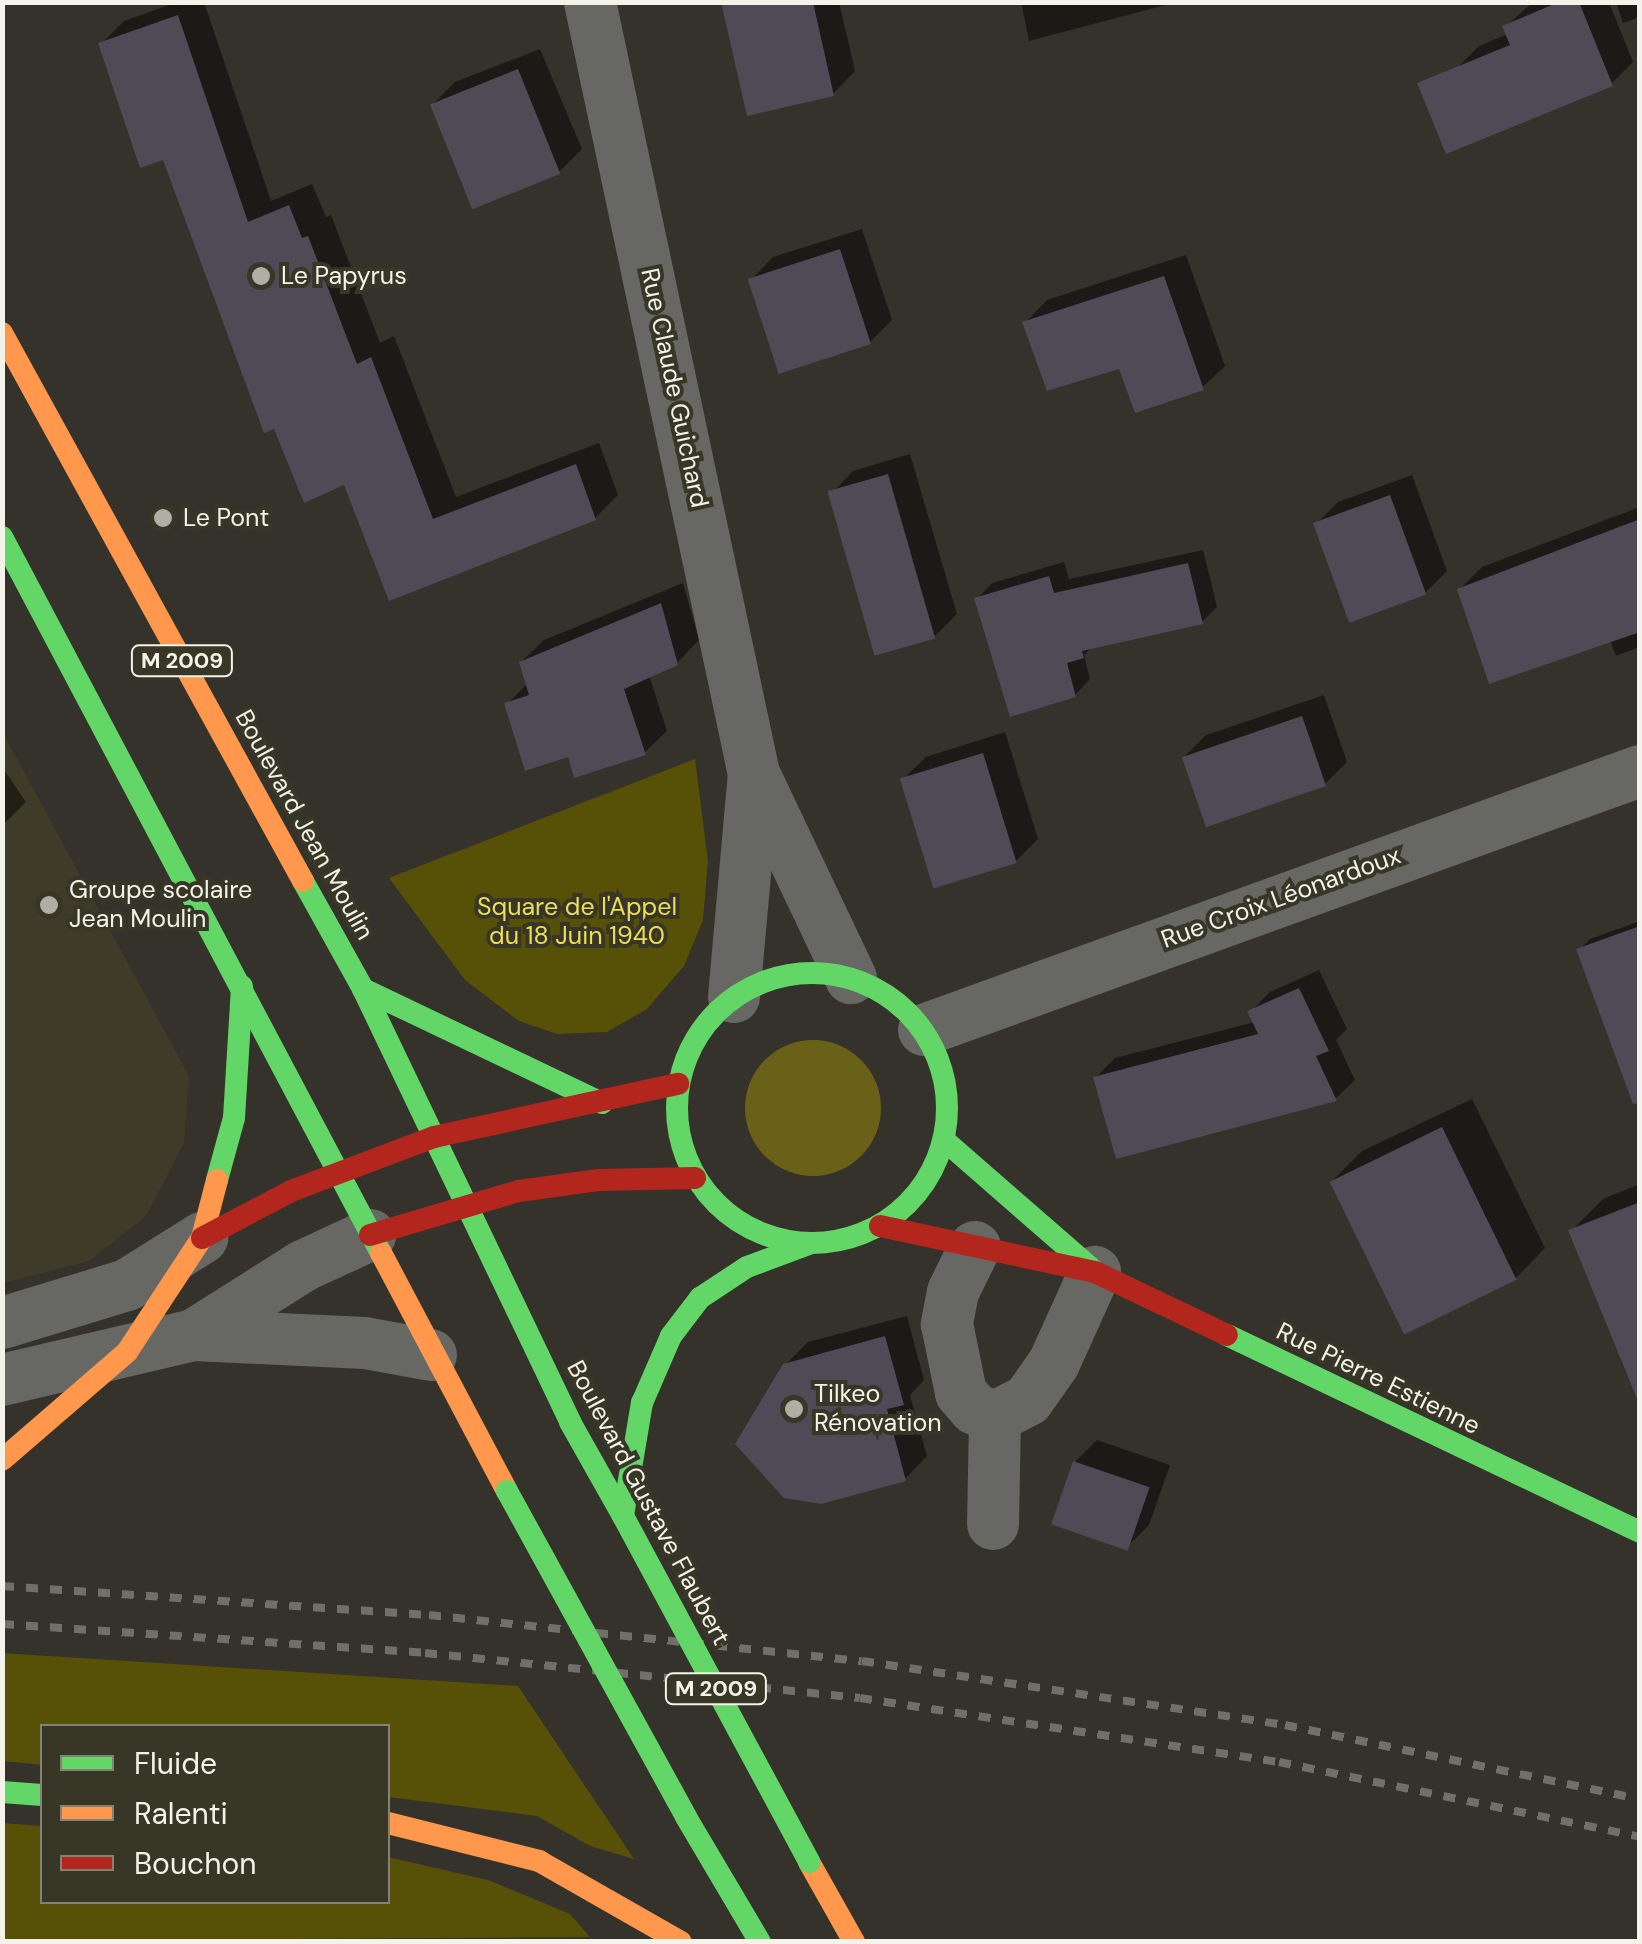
<!DOCTYPE html>
<html>
<head>
<meta charset="utf-8">
<style>
	body { margin:0 }
	#map { position:relative; width:1642px; height:1944px; overflow:hidden; background:#34322a; font-family:"DM Sans",sans-serif }
	div>[style] { position:absolute }
	.built>* { inset:0; background:#3e3c28 }
	.green>* { inset:0; background:#575007 }
	.forest>* { inset:0; background:#686117 }
	.round { border-radius:50% }
	.shadow>* { inset:0; background:#0007 }
	.building>* { inset:0; background:#4e4b57; transform-origin:0 0 }
	.street>* { height:52px; margin:-26px; padding:0 26px; transform-origin:26px; border-radius:26px; background:#676764 }
	.fast>* { height:22px; margin:-11px; padding:0 11px; transform-origin:11px; border-radius:11px; background:#63d668 }
	.fast>.ring { margin:-11px; padding:0; box-sizing:content-box; background:none; border:22px solid #63d668; border-radius:50% }
	.slow>* { height:22px; margin:-11px; padding:0 11px; transform-origin:11px; border-radius:11px; background:#ff974d }
	.jam>* { height:22px; margin:-11px; padding:0 11px; transform-origin:11px; border-radius:11px; background:#b3261e }
	.rail>* { height:8px; margin-top:-4px; transform-origin:0; background:repeating-linear-gradient(90deg,#706f6b 0 12px,transparent 0 24px) }
	.fast-bridge>* { height:22px; margin:-11px; padding:0 11px; transform-origin:11px; border-radius:11px; background:#63d668 }
	.dots>* { width:28px; height:28px; translate:-50% -50%; box-sizing:border-box; border:5px solid #373627; border-radius:50% }
	span { translate:-50% -50%; white-space:nowrap; text-align:center; line-height:1.15; -webkit-text-stroke:8px #373627; paint-order:stroke }
	.shield-label span { padding:2px 8px; background:#373627; border:2px solid; border-radius:8px; -webkit-text-stroke-width:0 }
	.shield-label { font-size:22px; color:#f3f3e9; font-weight:700 }
	.poi-label { font-size:25px; color:#f3f3e9 }
	.left { translate:0 -50%; text-align:left }
	.street-label { font-size:25px; color:#f3f3e9 }
	.park-label { font-size:25px; color:#ecdf56 }
	.frame { position:absolute; inset:0; border:5px solid #f3f3e9; pointer-events:none }
	.legend { position:absolute; left:40px; top:1724px; width:350px; height:180px; box-sizing:border-box; background:#373627; border:2px solid #828275; margin:0; padding:12px 18px; list-style:none; font-size:30px; color:#f3f3e9 }
	.legend li { display:flex; align-items:center; gap:20px; height:50px }
	.legend b { width:50px; border:2px solid #828275 }
</style>
</head>
<body>
<div id="map">
	<div class="built">
		<i style="clip-path:polygon(3px 733px,189px 1076px,184px 1143px,146px 1216px,89px 1261px,3px 1283px)"></i>
	</div>
	<div class="green">
		<i style="clip-path:polygon(695px 759px,708px 861px,703px 920px,684px 966px,647px 1009px,607px 1032px,557px 1034px,519px 1021px,465px 980px,389px 878px)"></i>
		<i style="clip-path:polygon(2px 1653px,518px 1686px,634px 1859px,590px 1846px,537px 1816px,388px 1797px,388px 1726px,42px 1726px,42px 1765px,3px 1761px)"></i>
		<i style="clip-path:polygon(3px 1823px,42px 1826px,42px 1902px,388px 1902px,388px 1857px,488px 1880px,570px 1914px,590px 1937px,3px 1941px)"></i>
	</div>
	<div class="forest">
		<i class="round" style="left:745px;top:1040px;width:136px;height:136px"></i>
	</div>
	<div class="shadow">
		<i style="clip-path:polygon(177px 2px,204px 2px,271px 201px,312px 184px,326px 217px,331px 215px,380px 343px,394px 336px,456px 497px,599px 443px,618px 495px,595px 518px,390px 598px,346px 481px,101px 44px,124px 21px)"></i>
		<i style="clip-path:polygon(724px 2px,839px 2px,855px 71px,833px 94px)"></i>
		<i style="clip-path:polygon(1021px 2px,1177px 2px,1029px 41px)"></i>
		<i style="clip-path:polygon(1533px 2px,1609px 2px,1633px 62px,1611px 84px,1457px 68px,1479px 46px,1508px 34px,1505px 27px)"></i>
		<i style="clip-path:polygon(1616px 2px,1640px 2px,1640px 17px,1623px 23px)"></i>
		<i style="clip-path:polygon(540px 49px,582px 149px,560px 171px,433px 104px,455px 82px)"></i>
		<i style="clip-path:polygon(862px 229px,892px 320px,870px 342px,751px 280px,773px 257px)"></i>
		<i style="clip-path:polygon(1186px 255px,1225px 366px,1202px 388px,1120px 366px,1025px 323px,1047px 300px)"></i>
		<i style="clip-path:polygon(910px 454px,957px 614px,935px 636px,831px 494px,853px 471px)"></i>
		<i style="clip-path:polygon(1412px 475px,1447px 571px,1425px 593px,1316px 524px,1338px 502px)"></i>
		<i style="clip-path:polygon(1640px 507px,1640px 647px,1616px 656px,1610px 640px,1460px 589px,1482px 567px)"></i>
		<i style="clip-path:polygon(1203px 550px,1217px 607px,1202px 622px,1093px 646px,1084px 655px,1090px 679px,1075px 695px,977px 599px,992px 583px,1064px 562px,1069px 579px)"></i>
		<i style="clip-path:polygon(683px 583px,699px 640px,677px 663px,649px 675px,667px 731px,644px 753px,570px 754px,507px 704px,528px 683px,521px 662px,544px 640px)"></i>
		<i style="clip-path:polygon(1324px 695px,1347px 762px,1325px 784px,1184px 757px,1206px 735px)"></i>
		<i style="clip-path:polygon(1005px 732px,1038px 839px,1016px 861px,903px 779px,926px 757px)"></i>
		<i style="clip-path:polygon(2px 767px,26px 802px,2px 826px)"></i>
		<i style="clip-path:polygon(1640px 921px,1640px 1031px,1579px 950px,1590px 939px)"></i>
		<i style="clip-path:polygon(1319px 970px,1347px 1029px,1336px 1040px,1355px 1080px,1335px 1099px,1095px 1078px,1115px 1058px,1255px 1022px,1250px 1012px,1270px 992px)"></i>
		<i style="clip-path:polygon(1472px 1099px,1545px 1248px,1516px 1278px,1332px 1181px,1362px 1151px)"></i>
		<i style="clip-path:polygon(1640px 1184px,1640px 1352px,1571px 1231px,1603px 1199px)"></i>
		<i style="clip-path:polygon(907px 1316px,924px 1380px,910px 1395px,927px 1456px,905px 1479px,785px 1365px,808px 1342px)"></i>
		<i style="clip-path:polygon(1097px 1440px,1170px 1465px,1149px 1525px,1127px 1547px,1075px 1462px)"></i>
	</div>
	<div class="building">
		<i style="clip-path:polygon(721px 2px,813px 2px,834px 96px,747px 116px)"></i>
		<i style="clip-path:polygon(1559px 2px,1579px 2px,1613px 86px,1446px 154px,1417px 83px,1510px 45px,1502px 26px)"></i>
		<i style="clip-path:polygon(178px 15px,248px 222px,289px 205px,302px 238px,308px 236px,357px 364px,371px 357px,433px 519px,576px 464px,596px 520px,389px 601px,344px 485px,304px 503px,274px 429px,264px 433px,163px 160px,140px 168px,98px 43px)"></i>
		<i style="left:518px;top:69px;width:113px;height:95px;rotate:68deg"></i>
		<i style="left:840px;top:249px;width:100px;height:97px;rotate:72deg"></i>
		<i style="clip-path:polygon(1164px 276px,1204px 390px,1135px 413px,1119px 369px,1047px 391px,1022px 322px)"></i>
		<i style="left:888px;top:474px;width:171px;height:63px;rotate:74deg"></i>
		<i style="left:1390px;top:495px;width:106px;height:82px;rotate:70deg"></i>
		<i style="clip-path:polygon(1640px 519px,1640px 632px,1489px 684px,1457px 589px)"></i>
		<i style="clip-path:polygon(1188px 563px,1203px 624px,1082px 651px,1084px 658px,1067px 663px,1076px 697px,1010px 717px,974px 598px,1049px 576px,1054px 593px)"></i>
		<i style="clip-path:polygon(661px 603px,678px 665px,624px 689px,646px 755px,574px 778px,568px 757px,525px 771px,504px 703px,529px 695px,519px 662px)"></i>
		<i style="left:1302px;top:716px;width:74px;height:127px;rotate:71deg"></i>
		<i style="left:983px;top:753px;width:115px;height:87px;rotate:73deg"></i>
		<i style="clip-path:polygon(1640px 926px,1640px 1103px,1633px 1104px,1576px 949px)"></i>
		<i style="clip-path:polygon(1299px 988px,1329px 1051px,1316px 1056px,1337px 1101px,1116px 1159px,1093px 1077px,1258px 1034px,1247px 1011px)"></i>
		<i style="left:1442px;top:1127px;width:170px;height:125px;rotate:64deg"></i>
		<i style="clip-path:polygon(1640px 1202px,1640px 1400px,1638px 1401px,1568px 1230px)"></i>
		<i style="clip-path:polygon(885px 1336px,904px 1405px,887px 1409px,906px 1481px,821px 1504px,784px 1498px,735px 1444px,783px 1364px)"></i>
		<i style="left:1073px;top:1461px;width:81px;height:67px;rotate:19deg"></i>
	</div>
	<div class="street">
		<i style="left:590px;top:2px;width:789px;rotate:78.01deg"></i>
		<i style="left:754px;top:774px;width:226px;rotate:64.6deg"></i>
		<i style="left:734px;top:997px;width:223px;rotate:-84.9deg"></i>
		<i style="left:924px;top:1030px;width:761px;rotate:-19.89deg"></i>
		<i style="left:975px;top:1247px;width:50px;rotate:116.1deg"></i>
		<i style="left:953px;top:1292px;width:33px;rotate:101deg"></i>
		<i style="left:947px;top:1324px;width:70px;rotate:78.5deg"></i>
		<i style="left:961px;top:1393px;width:21px;rotate:49deg"></i>
		<i style="left:975px;top:1409px;width:22px;rotate:22deg"></i>
		<i style="left:995px;top:1417px;width:37px;rotate:-27deg"></i>
		<i style="left:1028px;top:1400px;width:45px;rotate:-54.9deg"></i>
		<i style="left:1054px;top:1363px;width:100px;rotate:-65.7deg"></i>
		<i style="left:2px;top:1323px;width:131px;rotate:-16.9deg"></i>
		<i style="left:127px;top:1285px;width:89px;rotate:-32.1deg"></i>
		<i style="left:194px;top:1335px;width:129px;rotate:-32.3deg"></i>
		<i style="left:303px;top:1266px;width:74px;rotate:-24.8deg"></i>
		<i style="left:2px;top:1380px;width:197px;rotate:-13.2deg"></i>
		<i style="left:194px;top:1335px;width:171px;rotate:2.7deg"></i>
		<i style="left:365px;top:1343px;width:67px;rotate:10.3deg"></i>
		<i style="left:993px;top:1524px;width:107px;rotate:-88.9deg"></i>
	</div>
	<div class="fast">
		<i style="left:2px;top:537px;width:810px;rotate:62.11deg"></i>
		<i style="left:303px;top:881px;width:124px;rotate:60.9deg"></i>
		<i style="left:363px;top:989px;width:480px;rotate:64.4deg"></i>
		<i style="left:570px;top:1422px;width:108px;rotate:60.6deg"></i>
		<i class="ring" style="left:677px;top:973px;width:248px;height:248px"></i>
		<i style="left:363px;top:989px;width:265px;rotate:25.5deg"></i>
		<i style="left:944px;top:1140px;width:198px;rotate:41.1deg"></i>
		<i style="left:217px;top:1180px;width:64px;rotate:-74.7deg"></i>
		<i style="left:234px;top:1118px;width:132px;rotate:-86.5deg"></i>
		<i style="left:1227px;top:1335px;width:458px;rotate:25.5deg"></i>
		<i style="left:623px;top:1516px;width:115px;rotate:-80.5deg"></i>
		<i style="left:642px;top:1403px;width:73px;rotate:-66.6deg"></i>
		<i style="left:671px;top:1336px;width:48px;rotate:-52.7deg"></i>
		<i style="left:700px;top:1298px;width:56px;rotate:-33.4deg"></i>
		<i style="left:747px;top:1267px;width:66px;rotate:-20.4deg"></i>
		<i style="left:2px;top:1792px;width:40px;rotate:4.3deg"></i>
		<i style="left:686px;top:1817px;width:145px;rotate:59.4deg"></i>
	</div>
	<div class="slow">
		<i style="left:2px;top:333px;width:625px;rotate:61.22deg"></i>
		<i style="left:381px;top:1253px;width:269px;rotate:62.1deg"></i>
		<i style="left:2px;top:1460px;width:165px;rotate:-40.8deg"></i>
		<i style="left:127px;top:1352px;width:136px;rotate:-56.7deg"></i>
		<i style="left:202px;top:1238px;width:60px;rotate:-75.5deg"></i>
		<i style="left:388px;top:1823px;width:156px;rotate:14.1deg"></i>
		<i style="left:539px;top:1861px;width:163px;rotate:29.7deg"></i>
		<i style="left:809px;top:1862px;width:92px;rotate:60.6deg"></i>
	</div>
	<div class="jam">
		<i style="left:880px;top:1226px;width:220px;rotate:12.1deg"></i>
		<i style="left:1095px;top:1272px;width:146px;rotate:25.5deg"></i>
		<i style="left:370px;top:1235px;width:155px;rotate:-16.5deg"></i>
		<i style="left:519px;top:1191px;width:80px;rotate:-7.9deg"></i>
		<i style="left:598px;top:1180px;width:97px;rotate:-1.2deg"></i>
		<i style="left:202px;top:1238px;width:101px;rotate:-27.8deg"></i>
		<i style="left:291px;top:1191px;width:153px;rotate:-20.7deg"></i>
		<i style="left:434px;top:1137px;width:250px;rotate:-12.3deg"></i>
	</div>
	<div class="rail">
		<i style="left:2px;top:1586px;width:428px;rotate:3.9deg"></i>
		<i style="left:429px;top:1615px;width:435px;rotate:6.1deg"></i>
		<i style="left:862px;top:1661px;width:428px;rotate:8.6deg"></i>
		<i style="left:1285px;top:1725px;width:363px;rotate:11.8deg"></i>
		<i style="left:2px;top:1624px;width:424px;rotate:3.9deg"></i>
		<i style="left:425px;top:1653px;width:437px;rotate:5.9deg"></i>
		<i style="left:860px;top:1698px;width:424px;rotate:8.7deg"></i>
		<i style="left:1279px;top:1762px;width:369px;rotate:11.7deg"></i>
	</div>
	<div class="fast-bridge">
		<i style="left:507px;top:1491px;width:372px;rotate:61.2deg"></i>
		<i style="left:623px;top:1516px;width:393px;rotate:61.7deg"></i>
	</div>
	<div class="dots">
		<i style="left:261px;top:276px;background:#b0afa6"></i>
		<i style="left:163px;top:518px;background:#b0afa6"></i>
		<i style="left:49px;top:905px;background:#b0afa6"></i>
		<i style="left:794px;top:1409px;background:#b0afa6"></i>
	</div>
	<div class="shield-label">
		<span style="left:182px;top:661px">M 2009</span>
		<span style="left:716px;top:1689px">M 2009</span>
	</div>
	<div class="poi-label">
		<span class="left" style="left:281px;top:276px">Le Papyrus</span>
		<span class="left" style="left:183px;top:518px">Le Pont</span>
		<span class="left" style="left:69px;top:905px">Groupe scolaire<br>Jean Moulin</span>
		<span class="left" style="left:814px;top:1409px">Tilkeo<br>Rénovation</span>
	</div>
	<div class="street-label">
		<span style="left:674px;top:388px;rotate:78deg">Rue Claude Guichard</span>
		<span style="left:304px;top:825px;rotate:61deg">Boulevard Jean Moulin</span>
		<span style="left:1281px;top:898px;rotate:-20deg">Rue Croix Léonardoux</span>
		<span style="left:1378px;top:1379px;rotate:26deg">Rue Pierre Estienne</span>
		<span style="left:648px;top:1503px;rotate:62deg">Boulevard Gustave Flaubert</span>
	</div>
	<div class="park-label">
		<span style="left:577px;top:922px">Square de l'Appel<br>du 18 Juin 1940</span>
	</div>
	<div class="frame"></div>
	<ul class="legend">
	<li><b style="height:12px;background:#63d668"></b>Fluide</li>
	<li><b style="height:12px;background:#ff974d"></b>Ralenti</li>
	<li><b style="height:12px;background:#b3261e"></b>Bouchon</li>
	</ul>
</div>
</body>
</html>
